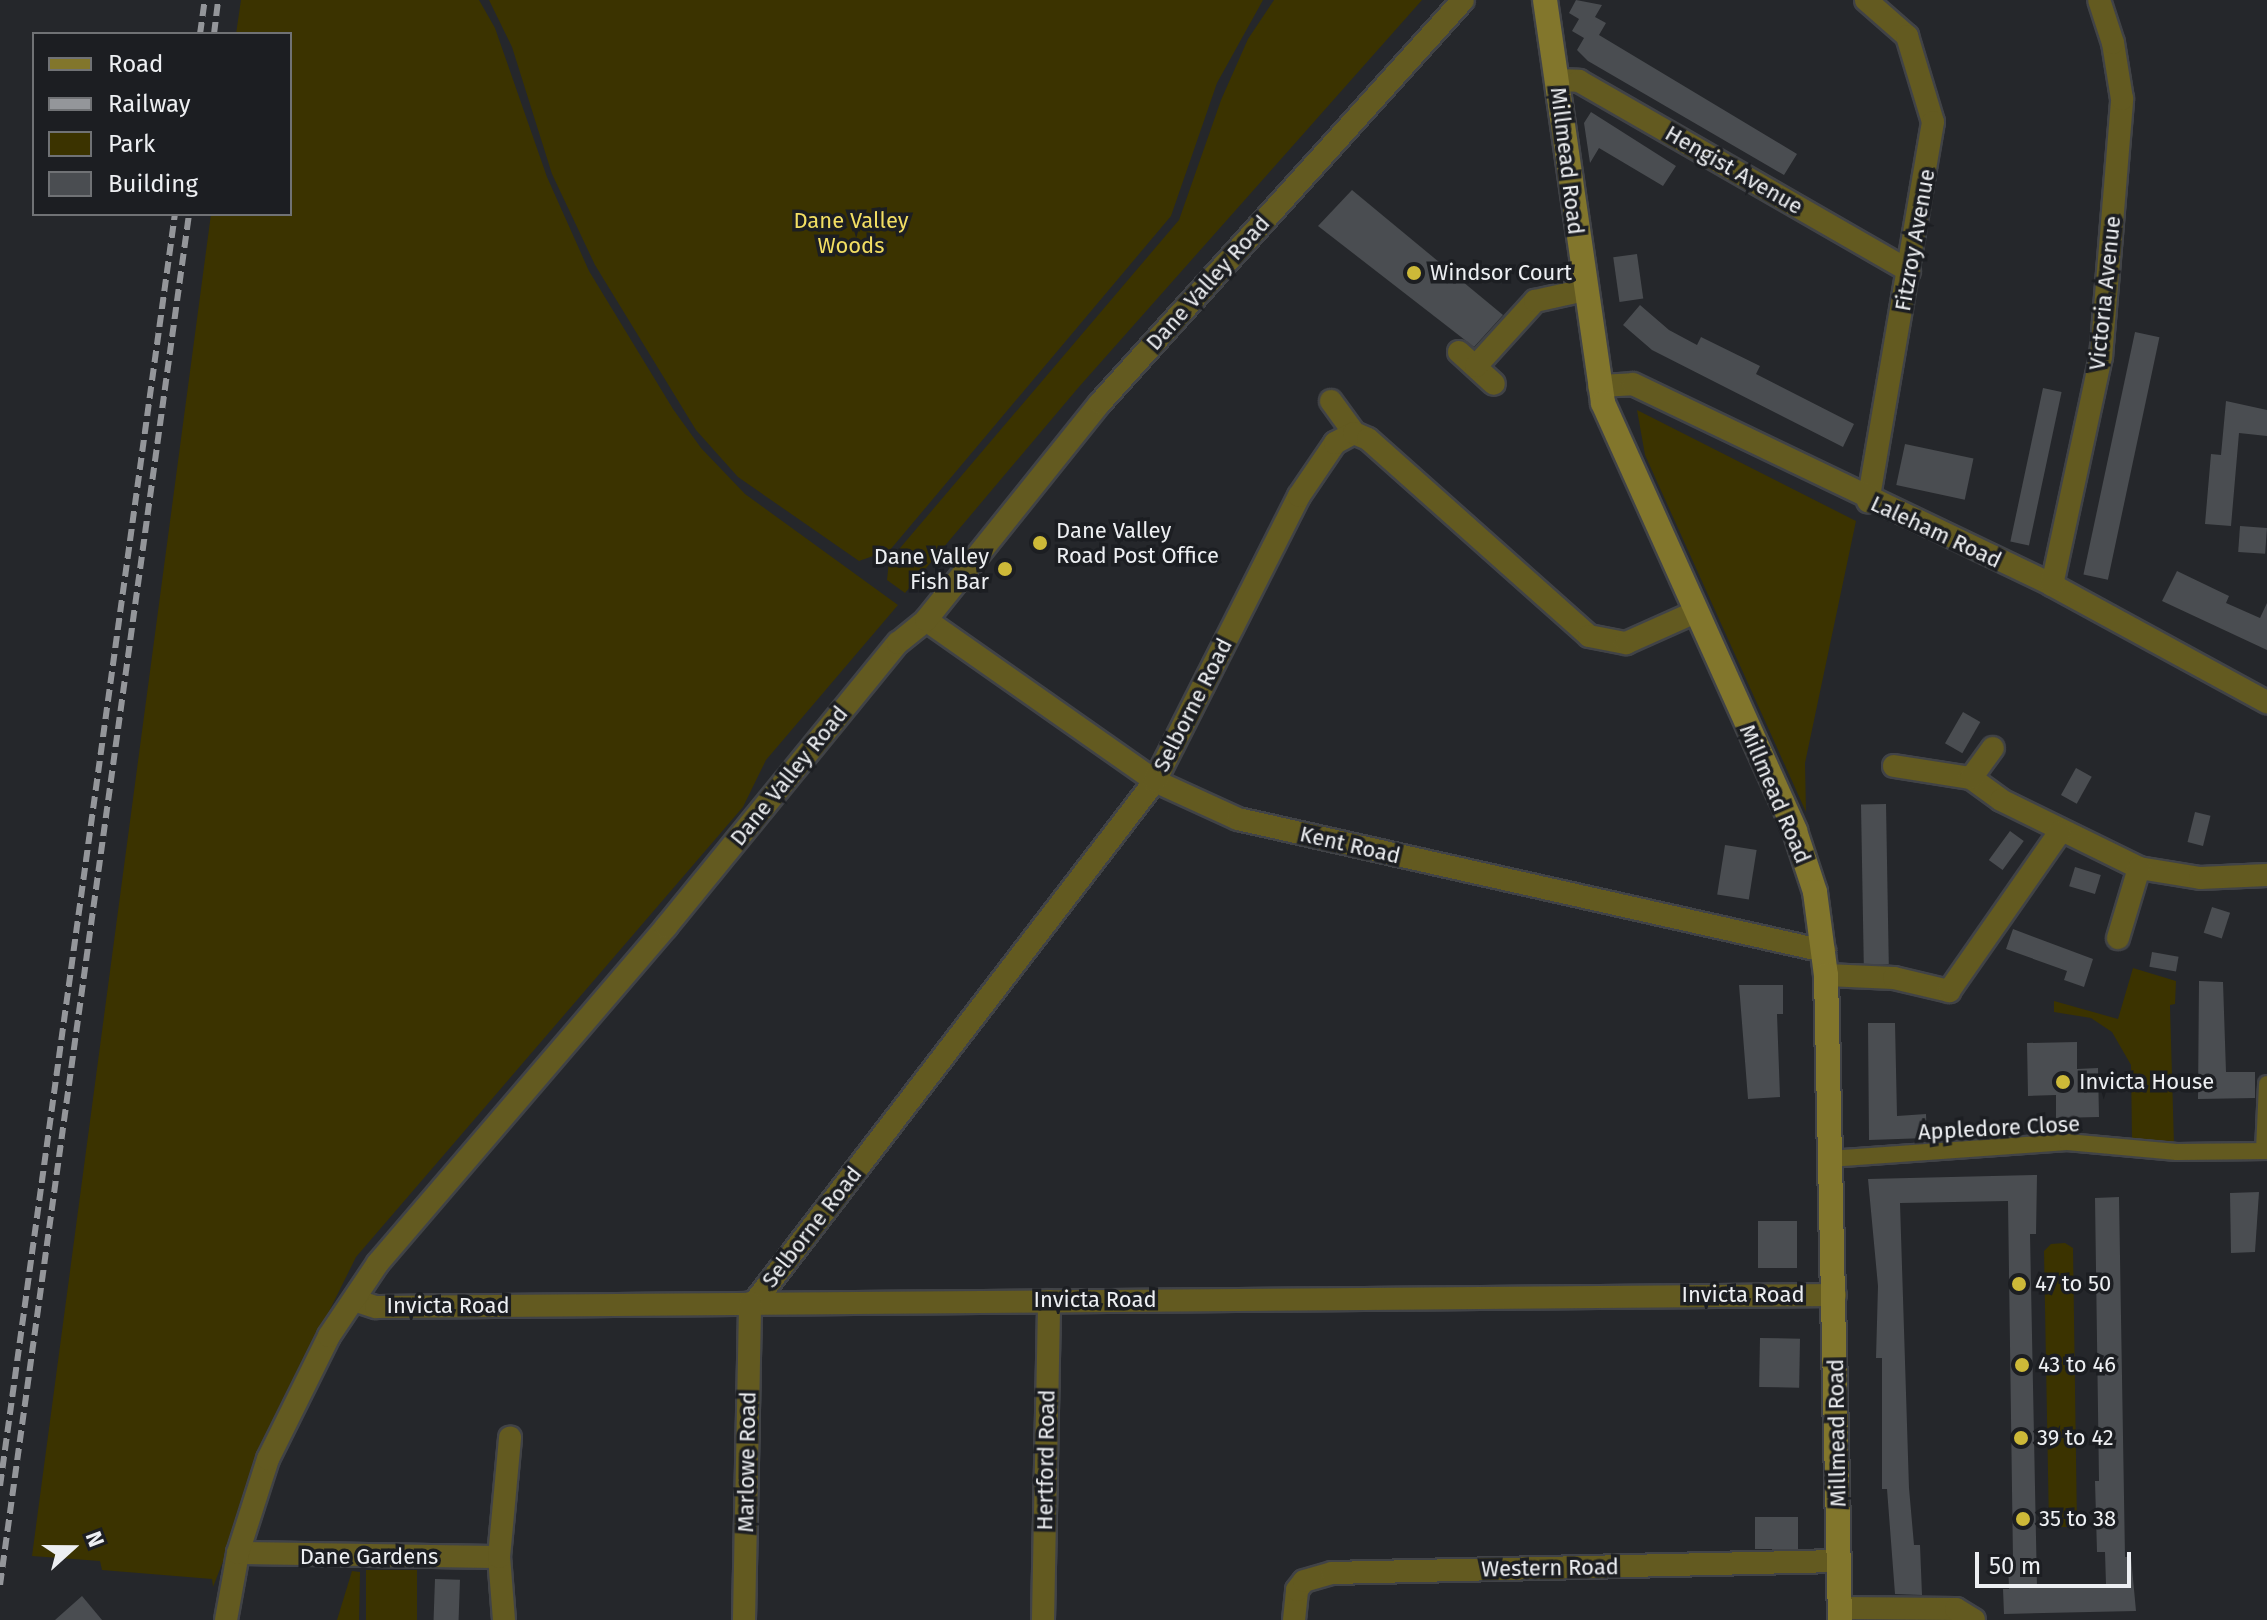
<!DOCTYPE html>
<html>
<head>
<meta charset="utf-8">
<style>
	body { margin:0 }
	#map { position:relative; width:2267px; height:1620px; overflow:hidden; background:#25272b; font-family:"Fira Sans",sans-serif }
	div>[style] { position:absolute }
	.green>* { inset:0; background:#3b3300; transform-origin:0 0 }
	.building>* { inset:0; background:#4a4d51; transform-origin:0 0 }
	.roads { filter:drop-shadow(2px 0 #414347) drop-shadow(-2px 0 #414347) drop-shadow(0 2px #414347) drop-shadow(0 -2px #414347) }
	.pedestrian>* { height:16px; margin:-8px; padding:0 8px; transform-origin:8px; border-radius:8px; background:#635a20 }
	.minor>* { height:22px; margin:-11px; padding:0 11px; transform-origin:11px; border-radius:11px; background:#635a20 }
	.secondary>* { height:24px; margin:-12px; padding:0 12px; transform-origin:12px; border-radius:12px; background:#82762c }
	.rail>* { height:6px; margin-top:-3px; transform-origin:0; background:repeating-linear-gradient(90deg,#94969a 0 12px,transparent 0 18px) }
	.dots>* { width:22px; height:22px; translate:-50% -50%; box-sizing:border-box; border:4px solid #1c1e22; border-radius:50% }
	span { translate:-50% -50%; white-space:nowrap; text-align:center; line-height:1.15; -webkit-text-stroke:7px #1c1e22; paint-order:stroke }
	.street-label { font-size:22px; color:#edeff2 }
	.park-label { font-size:22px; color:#f2de62 }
	.poi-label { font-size:22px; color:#edeff2 }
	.left { translate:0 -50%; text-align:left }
	.right { translate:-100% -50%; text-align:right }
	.legend { position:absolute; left:32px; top:32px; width:260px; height:184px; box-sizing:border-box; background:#1c1e22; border:2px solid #707275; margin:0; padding:10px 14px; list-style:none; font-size:24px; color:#edeff2 }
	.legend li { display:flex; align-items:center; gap:16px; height:40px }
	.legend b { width:40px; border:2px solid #707275 }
	.north { position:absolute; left:32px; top:1508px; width:80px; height:80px; -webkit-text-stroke:6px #1c1e22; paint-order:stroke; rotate:69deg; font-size:22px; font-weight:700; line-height:32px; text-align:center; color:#edeff2 }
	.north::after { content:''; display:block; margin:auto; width:28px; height:36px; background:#edeff2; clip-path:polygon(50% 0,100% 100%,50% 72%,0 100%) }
	.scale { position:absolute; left:1975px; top:1552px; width:156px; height:36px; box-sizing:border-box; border:4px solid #edeff2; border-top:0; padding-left:10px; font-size:24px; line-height:28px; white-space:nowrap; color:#edeff2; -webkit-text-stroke:6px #1c1e22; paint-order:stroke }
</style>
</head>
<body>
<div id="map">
	<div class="green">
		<i style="clip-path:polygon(241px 0,479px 0,495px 28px,547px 177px,589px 271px,673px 409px,701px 448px,745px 494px,898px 605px,766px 760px,743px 807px,356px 1257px,293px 1384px,213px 1587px,212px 1579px,102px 1570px,100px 1561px,32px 1556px,211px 214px,290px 214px,290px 34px,236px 34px)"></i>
		<i style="clip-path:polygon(489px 0,1263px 0,1217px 83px,1171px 216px,890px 550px,859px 561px,738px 477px,696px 430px,595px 265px,552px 174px,512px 47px)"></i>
		<i style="clip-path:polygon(1274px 0,1422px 0,1078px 388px,905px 593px,887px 580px,889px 561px,1179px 220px,1221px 100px,1248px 39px)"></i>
		<i style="clip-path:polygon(1637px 410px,1856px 521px,1805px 763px,1806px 812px,1645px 455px)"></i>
		<i style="clip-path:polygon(2133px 968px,2176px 981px,2175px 1004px,2170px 1005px,2174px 1145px,2132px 1140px,2131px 1065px,2112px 1032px,2091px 1018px,2054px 1012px,2054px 1001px,2118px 1019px)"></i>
		<i style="clip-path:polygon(2065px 1243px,2073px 1248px,2077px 1527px,2049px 1527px,2044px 1251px,2051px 1244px)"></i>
		<i style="left:366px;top:1570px;width:51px;height:50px"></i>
		<i style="clip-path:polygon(352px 1571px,360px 1572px,359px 1620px,337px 1620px)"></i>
	</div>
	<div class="building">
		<i style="clip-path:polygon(1576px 0,1602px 5px,1595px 17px,1606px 23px,1599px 35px,1797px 154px,1784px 175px,1588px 61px,1577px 50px,1584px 38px,1572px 31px,1579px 19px,1569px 13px)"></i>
		<i style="clip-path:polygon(1591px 112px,1676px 166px,1663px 186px,1599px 148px,1590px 163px,1584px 123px)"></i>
		<i style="clip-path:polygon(1352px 190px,1503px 315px,1474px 347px,1318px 226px)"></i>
		<i style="left:1637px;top:254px;width:45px;height:24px;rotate:82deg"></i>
		<i style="clip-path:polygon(1640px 305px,1669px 330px,1697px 345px,1701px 337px,1760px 366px,1756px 374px,1854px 424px,1843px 447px,1652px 350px,1623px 325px)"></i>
		<i style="left:2135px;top:332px;width:25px;height:248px;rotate:12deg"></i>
		<i style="left:2043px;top:388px;width:19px;height:157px;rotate:12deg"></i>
		<i style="clip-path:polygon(2226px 401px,2267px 410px,2267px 436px,2239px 433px,2231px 526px,2205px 524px,2211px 454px,2221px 455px)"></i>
		<i style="left:1905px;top:444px;width:70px;height:42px;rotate:12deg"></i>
		<i style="left:2240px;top:526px;width:27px;height:26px;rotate:4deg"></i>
		<i style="clip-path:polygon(2177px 571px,2229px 596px,2226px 603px,2260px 618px,2267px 603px,2267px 650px,2162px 601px)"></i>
		<i style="left:1963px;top:712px;width:20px;height:36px;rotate:30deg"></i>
		<i style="left:2076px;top:768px;width:18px;height:31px;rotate:29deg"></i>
		<i style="left:1886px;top:804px;width:160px;height:25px;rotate:89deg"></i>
		<i style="left:2195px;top:812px;width:16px;height:31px;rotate:14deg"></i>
		<i style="left:2010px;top:831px;width:17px;height:36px;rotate:36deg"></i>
		<i style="left:1725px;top:845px;width:32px;height:50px;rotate:9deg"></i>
		<i style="left:2075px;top:867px;width:27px;height:20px;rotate:17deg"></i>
		<i style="left:2212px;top:907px;width:19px;height:27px;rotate:18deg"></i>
		<i style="clip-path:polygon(2013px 929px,2093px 959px,2084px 987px,2064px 980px,2067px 971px,2006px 949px)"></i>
		<i style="left:2152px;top:952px;width:27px;height:15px;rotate:10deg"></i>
		<i style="clip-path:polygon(2199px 981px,2223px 982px,2226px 1072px,2255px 1072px,2255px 1098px,2198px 1099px)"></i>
		<i style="clip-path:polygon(1739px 985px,1783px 985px,1783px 1014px,1777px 1014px,1780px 1097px,1748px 1099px)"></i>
		<i style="clip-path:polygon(1868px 1023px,1895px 1023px,1897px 1116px,1926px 1114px,1927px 1138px,1869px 1140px)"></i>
		<i style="clip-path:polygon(2077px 1042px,2077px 1069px,2098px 1068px,2099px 1117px,2056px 1118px,2056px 1095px,2028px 1096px,2027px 1043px)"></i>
		<i style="clip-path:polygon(2037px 1175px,2036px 1234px,2030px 1234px,2037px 1588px,2106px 1585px,2105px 1552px,2097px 1552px,2095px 1481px,2099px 1481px,2095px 1198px,2119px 1197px,2125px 1557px,2131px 1557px,2136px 1611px,2004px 1614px,2003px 1589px,2009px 1589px,2008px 1561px,2013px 1561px,2008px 1201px,1900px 1203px,1909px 1488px,1914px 1545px,1920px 1545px,1922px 1595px,1895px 1594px,1887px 1489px,1882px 1489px,1882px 1358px,1876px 1358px,1878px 1286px,1868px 1179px)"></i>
		<i style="clip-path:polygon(2259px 1192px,2255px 1252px,2231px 1253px,2230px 1193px)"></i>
		<i style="left:1758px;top:1221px;width:39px;height:47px"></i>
		<i style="left:1760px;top:1338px;width:40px;height:49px;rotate:1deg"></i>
		<i style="left:1755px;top:1517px;width:43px;height:32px"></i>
		<i style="left:435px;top:1579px;width:25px;height:41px;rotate:2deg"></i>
		<i style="clip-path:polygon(82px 1596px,102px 1620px,55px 1620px)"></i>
	</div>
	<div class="roads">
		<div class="pedestrian">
			<i style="left:2264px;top:1151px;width:67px;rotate:-87.4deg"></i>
			<i style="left:1829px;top:1159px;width:239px;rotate:-4.1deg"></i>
			<i style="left:2067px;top:1142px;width:110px;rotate:5.2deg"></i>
			<i style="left:2177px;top:1152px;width:90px;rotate:-0.6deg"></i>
		</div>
		<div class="minor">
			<i style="left:1866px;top:0;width:55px;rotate:41.3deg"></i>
			<i style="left:1907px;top:36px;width:90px;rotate:73.2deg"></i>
			<i style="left:1933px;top:122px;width:385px;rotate:99.7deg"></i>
			<i style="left:1556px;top:80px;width:23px;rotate:2deg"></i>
			<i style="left:1579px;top:81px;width:381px;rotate:29.9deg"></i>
			<i style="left:1459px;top:352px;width:47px;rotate:42.4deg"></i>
			<i style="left:1476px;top:366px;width:88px;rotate:-47.8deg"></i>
			<i style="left:1535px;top:301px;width:51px;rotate:-12.4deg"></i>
			<i style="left:1599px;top:386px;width:34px;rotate:-3deg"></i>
			<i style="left:1633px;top:384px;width:465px;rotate:25.6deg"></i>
			<i style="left:2052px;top:585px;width:245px;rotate:28.6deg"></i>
			<i style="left:1331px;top:401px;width:39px;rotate:54deg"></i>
			<i style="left:2052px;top:585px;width:233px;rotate:-77.9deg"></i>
			<i style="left:2101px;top:357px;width:259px;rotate:-85.3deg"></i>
			<i style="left:2122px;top:99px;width:57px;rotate:-99.1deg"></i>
			<i style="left:2113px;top:43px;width:45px;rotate:-108deg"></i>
			<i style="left:926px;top:620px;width:280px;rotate:35.1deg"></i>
			<i style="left:1155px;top:781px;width:91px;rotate:24.6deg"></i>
			<i style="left:1238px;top:819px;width:601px;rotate:12.69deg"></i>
			<i style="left:1894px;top:766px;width:78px;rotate:8.9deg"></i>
			<i style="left:1971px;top:778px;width:37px;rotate:36deg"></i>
			<i style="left:2001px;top:800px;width:154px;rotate:26.2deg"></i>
			<i style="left:2139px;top:868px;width:62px;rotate:9.3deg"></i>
			<i style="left:2200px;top:878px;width:67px;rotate:-2.6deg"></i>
			<i style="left:1971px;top:778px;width:37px;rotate:-54deg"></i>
			<i style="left:2118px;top:938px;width:73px;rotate:-73.3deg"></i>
			<i style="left:1826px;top:975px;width:68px;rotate:2.5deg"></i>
			<i style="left:1894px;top:978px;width:57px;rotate:13.3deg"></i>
			<i style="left:1949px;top:991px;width:194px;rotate:-55.1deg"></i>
			<i style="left:357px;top:1301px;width:20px;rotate:18deg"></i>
			<i style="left:376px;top:1307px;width:1459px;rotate:-0.47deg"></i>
			<i style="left:754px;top:1303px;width:658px;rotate:-52.47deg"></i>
			<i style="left:1155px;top:781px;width:319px;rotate:-63.2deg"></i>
			<i style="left:1299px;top:496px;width:64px;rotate:-55.8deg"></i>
			<i style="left:1335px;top:443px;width:21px;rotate:-28deg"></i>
			<i style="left:1354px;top:433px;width:15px;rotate:23deg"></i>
			<i style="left:1368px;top:439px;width:296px;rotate:41.7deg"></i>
			<i style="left:1589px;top:636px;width:38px;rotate:11deg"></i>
			<i style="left:1626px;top:643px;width:73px;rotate:-24.1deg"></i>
			<i style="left:238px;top:1553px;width:261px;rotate:0.9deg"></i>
			<i style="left:1840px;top:1608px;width:116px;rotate:0.5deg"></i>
			<i style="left:1956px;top:1609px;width:21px;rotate:31deg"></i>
			<i style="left:226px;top:1620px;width:68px;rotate:-79.8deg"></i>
			<i style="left:238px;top:1553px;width:99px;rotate:-72.3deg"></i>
			<i style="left:268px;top:1459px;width:137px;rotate:-63.6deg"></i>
			<i style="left:329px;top:1336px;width:88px;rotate:-56.1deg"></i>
			<i style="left:378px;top:1263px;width:443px;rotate:-49.4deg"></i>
			<i style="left:666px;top:927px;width:367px;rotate:-50.8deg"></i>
			<i style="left:898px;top:643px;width:36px;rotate:-39deg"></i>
			<i style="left:926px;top:620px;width:278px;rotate:-51.3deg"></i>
			<i style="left:1100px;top:403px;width:542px;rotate:-47.99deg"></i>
			<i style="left:504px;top:1620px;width:63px;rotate:-94.5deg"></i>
			<i style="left:499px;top:1557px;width:120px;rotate:-84.7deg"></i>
			<i style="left:744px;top:1620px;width:317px;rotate:-88.9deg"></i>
			<i style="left:1043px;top:1620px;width:319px;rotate:-88.9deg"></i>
			<i style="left:1294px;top:1620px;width:30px;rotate:-84deg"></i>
			<i style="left:1297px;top:1590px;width:11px;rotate:-52deg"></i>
			<i style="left:1304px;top:1581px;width:29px;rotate:-16deg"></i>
			<i style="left:1332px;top:1573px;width:507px;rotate:-1.36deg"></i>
		</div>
		<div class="secondary">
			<i style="left:1545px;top:0;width:407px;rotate:81.8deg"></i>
			<i style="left:1603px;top:403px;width:469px;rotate:65.8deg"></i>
			<i style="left:1795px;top:831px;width:64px;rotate:71.8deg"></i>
			<i style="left:1815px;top:892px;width:84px;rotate:82.5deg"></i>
			<i style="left:1826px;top:975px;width:645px;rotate:88.76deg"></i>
		</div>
	</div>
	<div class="rail">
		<i style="left:200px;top:34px;width:34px;rotate:-82deg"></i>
		<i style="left:214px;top:34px;width:34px;rotate:-83deg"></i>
		<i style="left:0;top:1486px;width:1284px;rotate:-82.17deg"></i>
		<i style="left:0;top:1585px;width:1384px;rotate:-82.15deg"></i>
	</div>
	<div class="dots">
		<i style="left:1414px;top:273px;background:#cdb938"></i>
		<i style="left:1040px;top:543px;background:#cdb938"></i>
		<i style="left:1005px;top:569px;background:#cdb938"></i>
		<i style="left:2063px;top:1082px;background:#cdb938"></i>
		<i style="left:2019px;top:1284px;background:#cdb938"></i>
		<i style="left:2022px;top:1365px;background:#cdb938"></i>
		<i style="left:2021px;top:1438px;background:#cdb938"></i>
		<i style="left:2023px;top:1519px;background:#cdb938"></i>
	</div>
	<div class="street-label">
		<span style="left:1567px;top:161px;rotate:83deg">Millmead Road</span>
		<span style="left:1734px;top:170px;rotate:30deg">Hengist Avenue</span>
		<span style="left:1915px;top:240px;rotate:-80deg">Fitzroy Avenue</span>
		<span style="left:1208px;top:283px;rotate:-48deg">Dane Valley Road</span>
		<span style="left:2105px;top:293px;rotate:-84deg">Victoria Avenue</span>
		<span style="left:1936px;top:532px;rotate:25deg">Laleham Road</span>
		<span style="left:1193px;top:705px;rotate:-63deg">Selborne Road</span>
		<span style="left:789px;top:776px;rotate:-51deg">Dane Valley Road</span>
		<span style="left:1775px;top:794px;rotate:67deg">Millmead Road</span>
		<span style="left:1350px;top:845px;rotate:13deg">Kent Road</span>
		<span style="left:1999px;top:1128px;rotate:-3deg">Appledore Close</span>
		<span style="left:812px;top:1227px;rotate:-52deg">Selborne Road</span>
		<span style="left:1743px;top:1295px">Invicta Road</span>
		<span style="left:1095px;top:1300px">Invicta Road</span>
		<span style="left:448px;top:1306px">Invicta Road</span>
		<span style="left:1837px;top:1433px;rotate:-91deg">Millmead Road</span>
		<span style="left:1046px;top:1460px;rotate:-89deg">Hertford Road</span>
		<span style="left:747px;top:1462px;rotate:-89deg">Marlowe Road</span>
		<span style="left:369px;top:1557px">Dane Gardens</span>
		<span style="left:1550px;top:1568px;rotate:-1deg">Western Road</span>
	</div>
	<div class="park-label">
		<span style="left:851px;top:233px">Dane Valley<br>Woods</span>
	</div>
	<div class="poi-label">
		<span class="left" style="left:1430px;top:273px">Windsor Court</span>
		<span class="left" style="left:1056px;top:543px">Dane Valley<br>Road Post Office</span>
		<span class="right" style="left:989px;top:569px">Dane Valley<br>Fish Bar</span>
		<span class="left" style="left:2079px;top:1082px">Invicta House</span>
		<span class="left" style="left:2035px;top:1284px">47 to 50</span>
		<span class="left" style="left:2038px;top:1365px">43 to 46</span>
		<span class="left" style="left:2037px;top:1438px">39 to 42</span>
		<span class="left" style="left:2039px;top:1519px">35 to 38</span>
	</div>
	<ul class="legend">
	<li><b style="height:10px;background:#82762c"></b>Road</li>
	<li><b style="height:10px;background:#94969a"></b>Railway</li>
	<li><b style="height:22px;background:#3b3300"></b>Park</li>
	<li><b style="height:22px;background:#4a4d51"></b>Building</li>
	</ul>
	<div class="north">N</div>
	<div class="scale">50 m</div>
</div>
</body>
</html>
